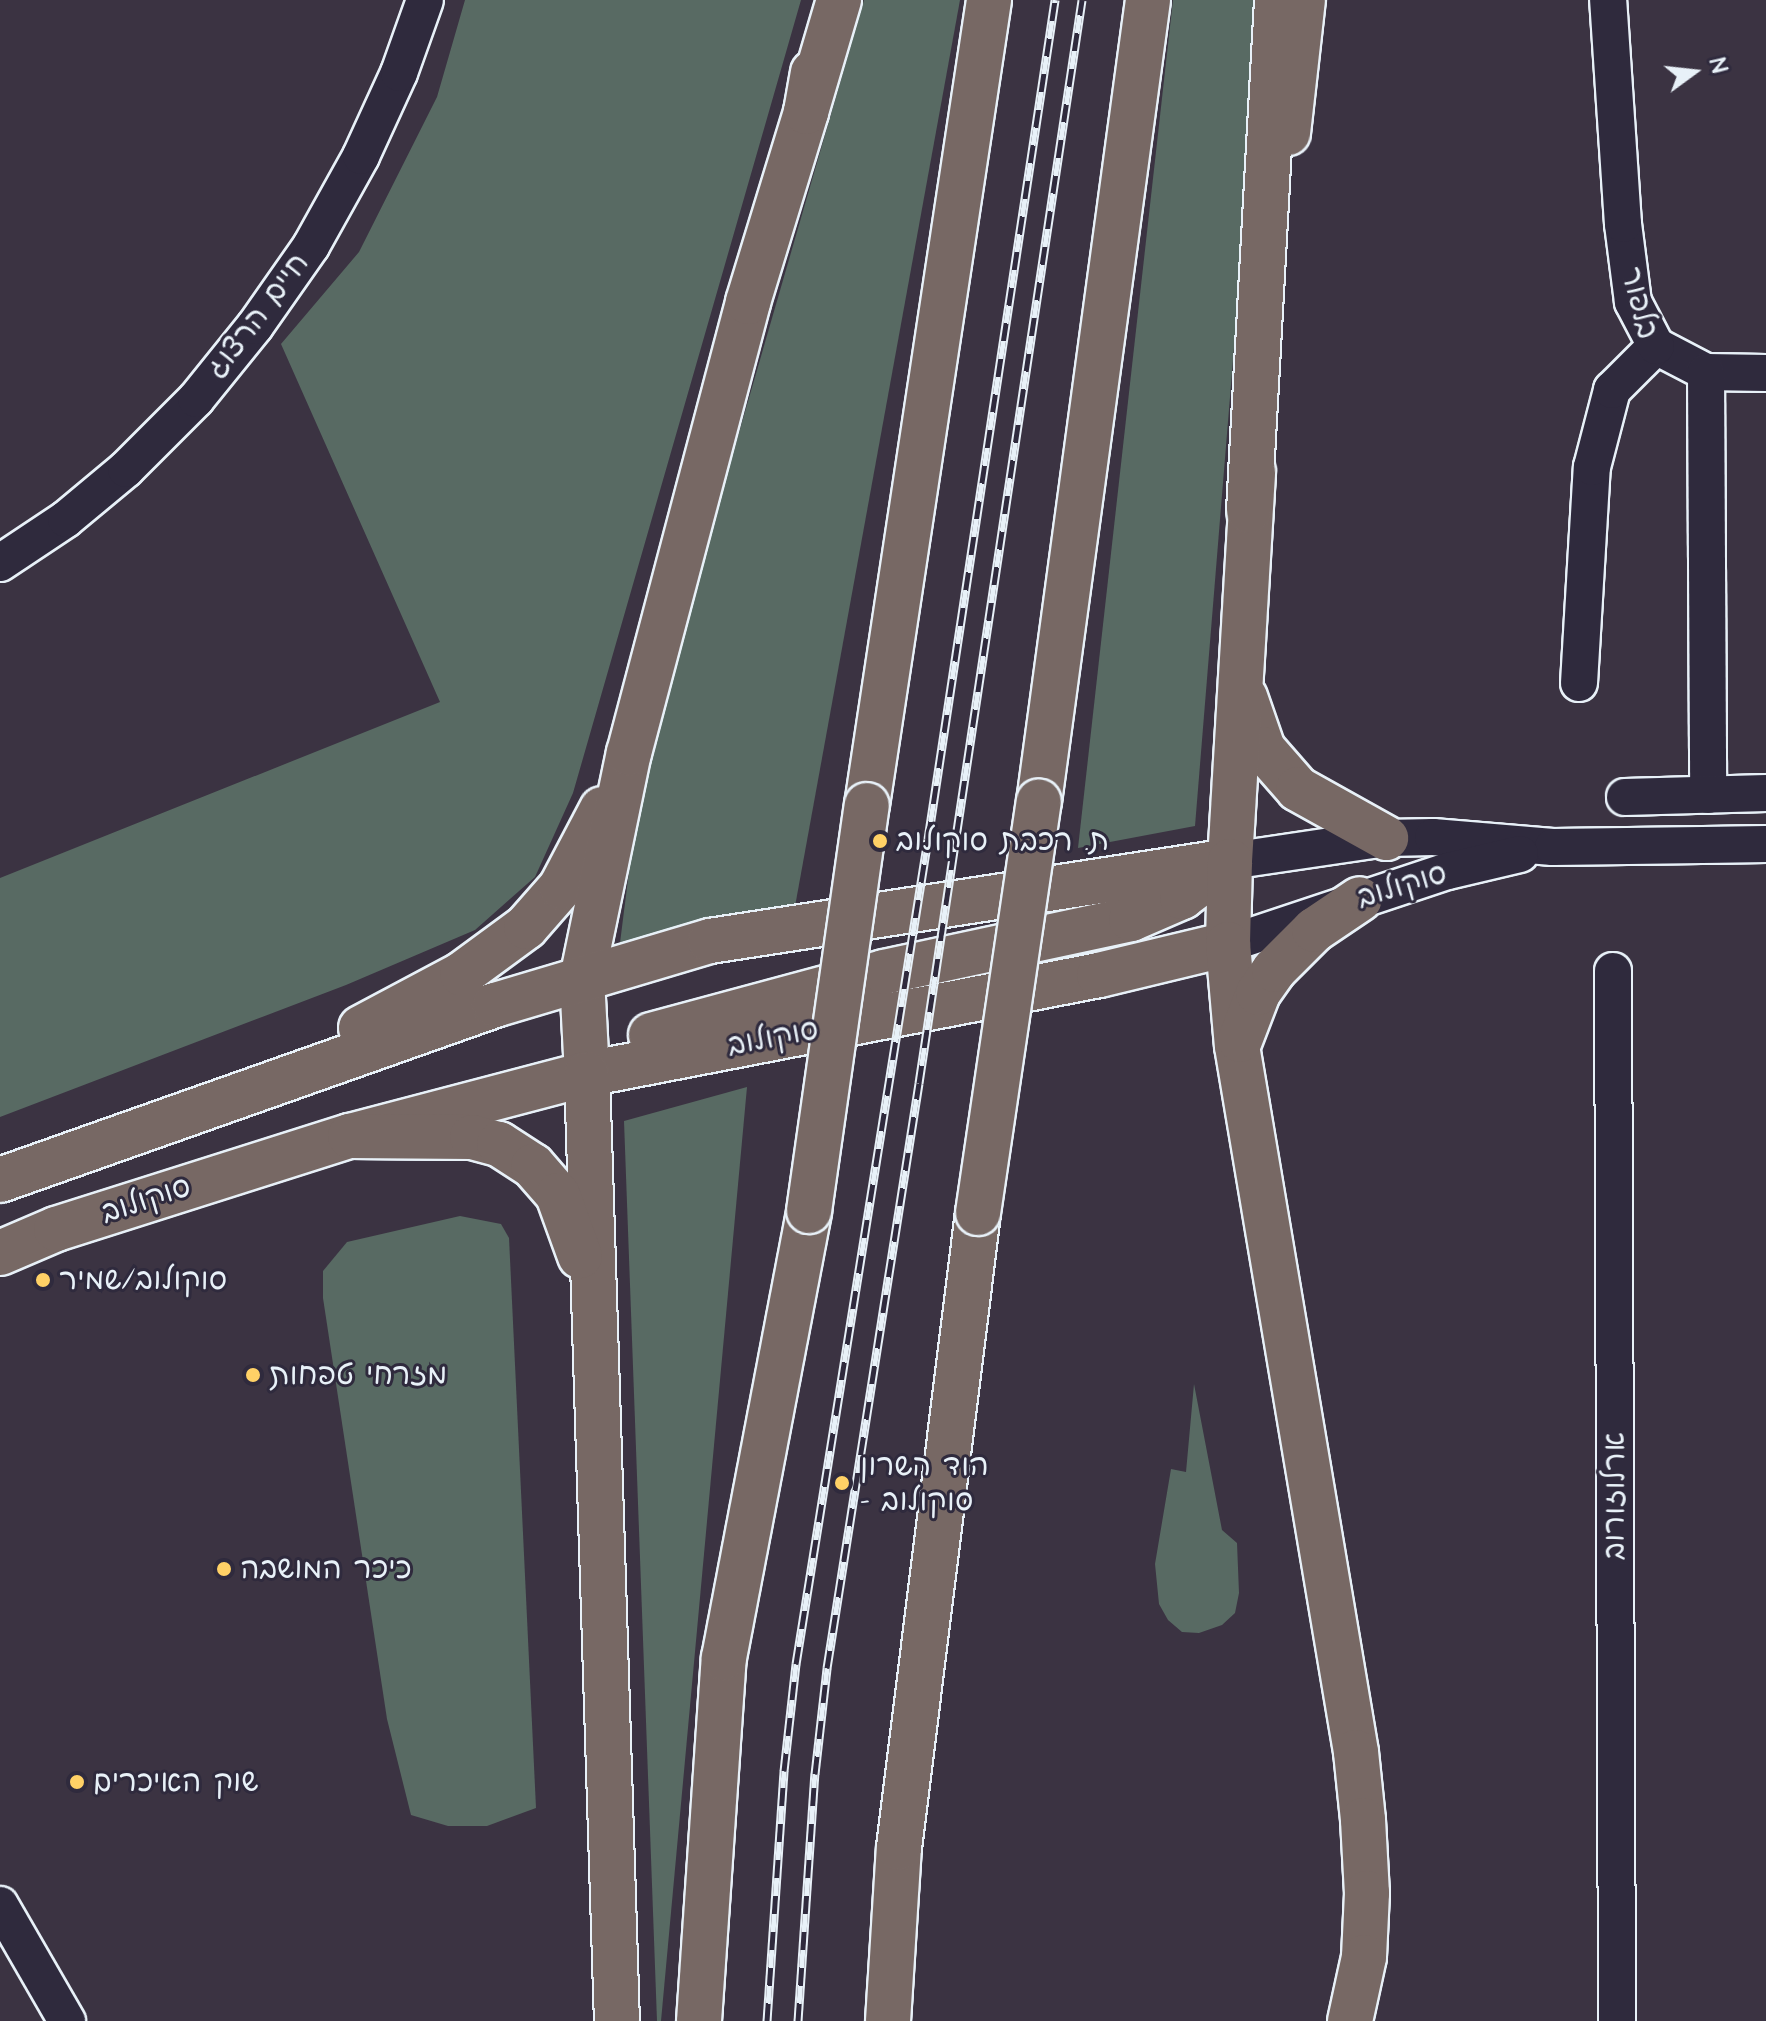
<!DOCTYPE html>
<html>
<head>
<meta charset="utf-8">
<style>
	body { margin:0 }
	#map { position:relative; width:1766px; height:2021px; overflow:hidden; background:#3b3342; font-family:"Architects Daughter","Playpen Sans Hebrew",sans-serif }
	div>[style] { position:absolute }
	.green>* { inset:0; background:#586a63 }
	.roads { filter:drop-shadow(2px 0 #e8f1f8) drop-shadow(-2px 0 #e8f1f8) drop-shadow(0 2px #e8f1f8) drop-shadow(0 -2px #e8f1f8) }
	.minor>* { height:36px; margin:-18px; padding:0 18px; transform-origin:18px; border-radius:18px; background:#2f2a3d }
	.major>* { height:44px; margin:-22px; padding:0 22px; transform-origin:22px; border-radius:22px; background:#776864 }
	.highway>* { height:44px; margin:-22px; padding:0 22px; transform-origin:22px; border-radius:22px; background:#776864 }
	.rail>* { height:9px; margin-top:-4.5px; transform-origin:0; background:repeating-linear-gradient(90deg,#2f2a3d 0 18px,#e8f1f8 0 36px); box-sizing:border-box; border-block:2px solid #e8f1f8 }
	.bridges { filter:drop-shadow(2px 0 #e8f1f8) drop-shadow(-2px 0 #e8f1f8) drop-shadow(0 2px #e8f1f8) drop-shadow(0 -2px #e8f1f8) }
	.highway-bridge>* { height:44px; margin:-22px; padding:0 22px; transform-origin:22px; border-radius:22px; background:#776864 }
	.dots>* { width:22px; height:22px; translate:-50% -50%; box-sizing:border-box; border:4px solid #2f2a3d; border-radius:50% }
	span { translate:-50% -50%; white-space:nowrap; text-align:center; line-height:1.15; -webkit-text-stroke:6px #2f2a3d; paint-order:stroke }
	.street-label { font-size:30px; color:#e8f1f8 }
	.poi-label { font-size:30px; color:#e8f1f8 }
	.left { translate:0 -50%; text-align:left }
	.north { position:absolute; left:1654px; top:32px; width:80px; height:80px; -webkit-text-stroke:6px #2f2a3d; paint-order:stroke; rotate:75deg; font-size:22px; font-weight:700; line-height:32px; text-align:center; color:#e8f1f8 }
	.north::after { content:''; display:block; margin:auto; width:28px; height:36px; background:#e8f1f8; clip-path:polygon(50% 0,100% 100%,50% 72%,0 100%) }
</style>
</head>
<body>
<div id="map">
	<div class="green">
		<i style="clip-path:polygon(465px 0,801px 0,573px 793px,535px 877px,475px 930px,346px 985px,0 1117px,0 878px,440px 702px,281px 344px,359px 252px,437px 97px)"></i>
		<i style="clip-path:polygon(864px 0,960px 0,794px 912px,619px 951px,642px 768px)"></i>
		<i style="clip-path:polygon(1173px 0,1256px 0,1253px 115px,1195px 826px,1078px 848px)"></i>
		<i style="clip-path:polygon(747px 1087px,661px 2021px,657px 2021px,624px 1121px)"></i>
		<i style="clip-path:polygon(460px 1216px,501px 1224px,509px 1238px,536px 1808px,487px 1826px,448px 1826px,411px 1815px,387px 1719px,323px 1298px,323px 1271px,347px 1242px)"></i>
		<i style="clip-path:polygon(1194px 1384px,1222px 1530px,1237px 1543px,1239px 1593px,1235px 1613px,1222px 1625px,1199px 1633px,1182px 1632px,1168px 1620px,1159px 1604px,1155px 1564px,1171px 1469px,1186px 1472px)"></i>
	</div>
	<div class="roads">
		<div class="minor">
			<i style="left:1656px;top:346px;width:56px;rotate:27.5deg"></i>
			<i style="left:1706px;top:372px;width:60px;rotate:1deg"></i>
			<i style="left:1706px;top:372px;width:423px;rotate:89.7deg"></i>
			<i style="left:0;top:563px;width:79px;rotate:-33.7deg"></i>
			<i style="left:66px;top:519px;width:78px;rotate:-39.8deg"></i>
			<i style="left:126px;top:469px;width:99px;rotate:-45deg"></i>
			<i style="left:196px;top:399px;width:94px;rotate:-51.1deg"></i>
			<i style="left:255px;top:326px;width:98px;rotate:-55deg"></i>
			<i style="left:311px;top:246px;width:103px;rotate:-60.9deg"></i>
			<i style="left:361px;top:156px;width:91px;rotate:-65.4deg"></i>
			<i style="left:399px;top:73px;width:77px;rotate:-70.4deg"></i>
			<i style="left:1579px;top:683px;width:216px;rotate:-86.6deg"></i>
			<i style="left:1592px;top:467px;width:80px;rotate:-75.4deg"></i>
			<i style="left:1612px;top:390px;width:62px;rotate:-45deg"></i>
			<i style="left:1656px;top:346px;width:50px;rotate:-117.6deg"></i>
			<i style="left:1633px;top:302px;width:79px;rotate:-97.3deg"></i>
			<i style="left:1623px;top:224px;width:225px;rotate:-93.8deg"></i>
			<i style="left:1625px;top:797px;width:141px;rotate:-1.6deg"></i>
			<i style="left:1230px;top:861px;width:158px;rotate:-8.4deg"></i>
			<i style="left:1386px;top:838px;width:47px;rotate:-1.2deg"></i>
			<i style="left:1433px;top:837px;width:120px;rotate:4.8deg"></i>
			<i style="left:1553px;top:847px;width:213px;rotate:-0.8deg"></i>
			<i style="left:1228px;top:944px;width:232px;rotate:-18.4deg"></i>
			<i style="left:1448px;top:871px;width:74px;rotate:-13.3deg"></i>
			<i style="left:1613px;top:971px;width:1050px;rotate:89.78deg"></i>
			<i style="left:0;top:1905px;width:134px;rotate:60deg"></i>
		</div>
		<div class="major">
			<i style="left:1288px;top:133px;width:134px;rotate:-83.6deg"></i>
			<i style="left:1245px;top:697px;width:55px;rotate:70.9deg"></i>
			<i style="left:1263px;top:749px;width:53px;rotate:48.8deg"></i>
			<i style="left:1298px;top:789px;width:101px;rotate:29.1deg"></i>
			<i style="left:1230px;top:861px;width:390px;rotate:-86.6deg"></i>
			<i style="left:361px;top:1028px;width:115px;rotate:-28.1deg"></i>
			<i style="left:462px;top:974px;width:79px;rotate:-36.3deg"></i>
			<i style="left:526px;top:927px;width:53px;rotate:-48.8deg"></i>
			<i style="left:561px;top:887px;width:88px;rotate:-62.3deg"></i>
			<i style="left:651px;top:1035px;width:241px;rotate:-15.1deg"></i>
			<i style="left:884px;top:972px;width:253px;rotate:-12.1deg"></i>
			<i style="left:1131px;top:919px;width:56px;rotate:-23.3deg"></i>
			<i style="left:1182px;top:897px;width:50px;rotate:-36.9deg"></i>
			<i style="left:587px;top:1074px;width:95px;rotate:-93deg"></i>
			<i style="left:582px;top:979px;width:231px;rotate:-78.3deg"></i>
			<i style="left:629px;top:753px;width:466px;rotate:-75.2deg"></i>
			<i style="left:748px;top:302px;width:199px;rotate:-73deg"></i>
			<i style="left:806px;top:112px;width:40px;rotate:-80deg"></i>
			<i style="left:0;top:1180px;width:525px;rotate:-19.47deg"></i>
			<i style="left:495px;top:1005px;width:224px;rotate:-16.6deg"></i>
			<i style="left:710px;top:941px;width:526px;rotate:-8.75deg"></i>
			<i style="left:0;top:1253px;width:61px;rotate:-23.2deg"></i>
			<i style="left:56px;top:1229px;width:308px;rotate:-17.6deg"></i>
			<i style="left:350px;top:1136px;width:245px;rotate:-14.7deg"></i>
			<i style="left:587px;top:1074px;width:521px;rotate:-10.94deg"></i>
			<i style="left:1099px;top:975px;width:133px;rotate:-13.5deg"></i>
		</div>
		<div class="highway">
			<i style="left:806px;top:112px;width:117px;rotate:-73.6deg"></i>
			<i style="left:1249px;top:511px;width:512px;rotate:-86.86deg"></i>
			<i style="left:1039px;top:802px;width:809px;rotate:-82.26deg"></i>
			<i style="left:867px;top:805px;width:814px;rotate:-81.38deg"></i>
			<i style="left:1230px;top:861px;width:83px;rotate:91.4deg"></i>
			<i style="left:1228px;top:944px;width:102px;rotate:85deg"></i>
			<i style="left:1237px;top:1046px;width:716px;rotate:80.43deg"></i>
			<i style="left:1356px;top:1752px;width:68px;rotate:84.1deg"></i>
			<i style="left:1363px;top:1820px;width:73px;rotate:86.9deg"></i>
			<i style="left:1367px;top:1893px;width:64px;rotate:92.7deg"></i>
			<i style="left:1364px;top:1957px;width:66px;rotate:102.3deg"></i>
			<i style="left:1240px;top:1040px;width:50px;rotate:-69deg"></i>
			<i style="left:1258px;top:993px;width:28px;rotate:-55deg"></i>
			<i style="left:1274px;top:970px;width:57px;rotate:-45deg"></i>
			<i style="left:1314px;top:930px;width:55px;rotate:-34deg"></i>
			<i style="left:587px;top:1074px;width:947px;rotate:88.19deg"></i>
			<i style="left:350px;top:1136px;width:122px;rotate:0.5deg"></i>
			<i style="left:472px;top:1137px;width:28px;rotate:15deg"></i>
			<i style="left:499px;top:1144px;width:40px;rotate:32.9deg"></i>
			<i style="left:533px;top:1166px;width:38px;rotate:49deg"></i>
			<i style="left:558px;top:1195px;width:65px;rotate:70.2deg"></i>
			<i style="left:699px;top:2021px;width:364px;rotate:-86.1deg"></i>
			<i style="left:724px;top:1658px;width:455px;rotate:-79.2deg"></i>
			<i style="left:888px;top:2021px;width:173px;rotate:-86.4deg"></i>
			<i style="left:899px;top:1848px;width:640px;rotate:-82.91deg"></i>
		</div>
	</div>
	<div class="rail">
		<i style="left:767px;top:2021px;width:251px;rotate:-86.1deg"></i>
		<i style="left:784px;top:1771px;width:108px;rotate:-83.6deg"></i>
		<i style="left:796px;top:1664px;width:835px;rotate:-80.91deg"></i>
		<i style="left:928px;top:839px;width:849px;rotate:-81.39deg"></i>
		<i style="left:798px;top:2021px;width:248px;rotate:-86.1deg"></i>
		<i style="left:815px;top:1774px;width:107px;rotate:-83.5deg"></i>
		<i style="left:827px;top:1668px;width:592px;rotate:-81.06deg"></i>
		<i style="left:919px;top:1083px;width:1095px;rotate:-81.44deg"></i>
	</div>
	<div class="bridges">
		<div class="highway-bridge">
			<i style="left:809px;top:1211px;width:410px;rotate:-81.9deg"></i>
			<i style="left:978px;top:1213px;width:416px;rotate:-81.6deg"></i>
		</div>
	</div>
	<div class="dots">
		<i style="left:880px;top:841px;background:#ffd166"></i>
		<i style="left:43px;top:1280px;background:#ffd166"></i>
		<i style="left:253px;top:1375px;background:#ffd166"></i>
		<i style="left:842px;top:1483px;background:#ffd166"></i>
		<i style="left:224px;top:1569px;background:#ffd166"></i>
		<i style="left:77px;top:1782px;background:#ffd166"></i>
	</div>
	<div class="street-label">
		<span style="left:1639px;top:303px;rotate:75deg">בלפור</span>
		<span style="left:258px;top:316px;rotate:-53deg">חיים הרצוג</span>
		<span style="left:1402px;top:886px;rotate:-17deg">סוקולוב</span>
		<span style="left:773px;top:1038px;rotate:-11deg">סוקולוב</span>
		<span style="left:146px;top:1200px;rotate:-18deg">סוקולוב</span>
		<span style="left:1615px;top:1496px;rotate:-90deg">ארלוזורוב</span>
	</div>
	<div class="poi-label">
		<span class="left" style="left:896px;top:841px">ת. רכבת סוקולוב</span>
		<span class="left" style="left:59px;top:1280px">סוקולוב/שמיר</span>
		<span class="left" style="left:269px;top:1375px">מזרחי טפחות</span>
		<span class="left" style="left:860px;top:1483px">הוד השרון<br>- סוקולוב</span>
		<span class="left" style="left:240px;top:1569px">כיכר המושבה</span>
		<span class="left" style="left:93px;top:1782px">שוק האיכרים</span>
	</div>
	<div class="north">N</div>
</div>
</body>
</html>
